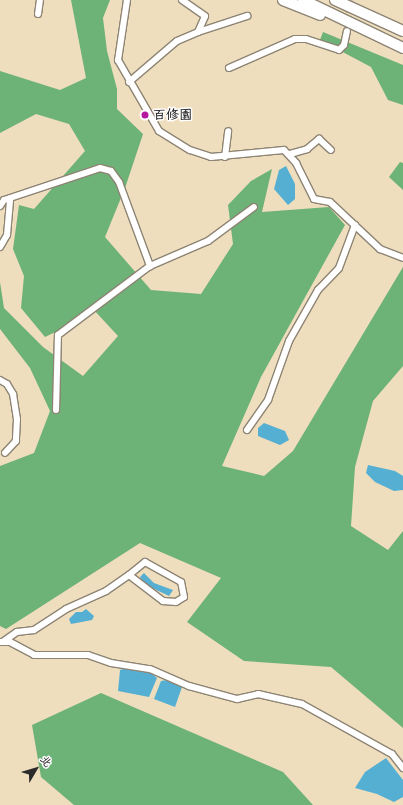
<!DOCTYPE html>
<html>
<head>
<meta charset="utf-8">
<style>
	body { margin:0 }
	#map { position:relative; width:403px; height:805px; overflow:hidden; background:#efdebd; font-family:"Comic Neue","LXGW WenKai TC",sans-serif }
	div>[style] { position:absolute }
	.forest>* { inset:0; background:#6db276 }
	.water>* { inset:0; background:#55afd3 }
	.minor-tunnel>* { height:6px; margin-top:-3px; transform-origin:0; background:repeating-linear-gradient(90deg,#c8baa0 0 6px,transparent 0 9px) }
	.roads { filter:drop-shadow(1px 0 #8d8474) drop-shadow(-1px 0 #8d8474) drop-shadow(0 1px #8d8474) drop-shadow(0 -1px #8d8474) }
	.minor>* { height:6px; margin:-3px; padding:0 3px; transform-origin:3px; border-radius:3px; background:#fff }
	.highway>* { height:10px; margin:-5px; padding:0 5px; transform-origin:5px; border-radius:5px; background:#fff }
	.dots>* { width:11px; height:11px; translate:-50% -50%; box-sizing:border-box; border:2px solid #fff; border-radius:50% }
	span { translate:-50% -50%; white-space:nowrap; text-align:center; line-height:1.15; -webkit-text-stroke:3px #fff; paint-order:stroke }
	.poi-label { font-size:13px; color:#2b2b2b; font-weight:700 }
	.left { translate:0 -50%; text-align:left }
	.north { position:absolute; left:16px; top:749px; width:40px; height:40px; -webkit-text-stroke:3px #fff; paint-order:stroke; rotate:52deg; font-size:11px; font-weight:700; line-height:16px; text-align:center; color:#2b2b2b }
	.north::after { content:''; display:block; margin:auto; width:14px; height:18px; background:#2b2b2b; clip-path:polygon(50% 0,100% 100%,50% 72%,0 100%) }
</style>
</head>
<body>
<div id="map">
	<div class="forest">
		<i style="clip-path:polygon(71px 0,110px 0,103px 18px,107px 51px,117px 89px,117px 109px,143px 134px,125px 188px,105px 237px,151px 290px,201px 294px,233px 244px,228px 205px,251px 181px,272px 169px,262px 212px,329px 207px,345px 225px,261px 377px,222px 466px,264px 476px,293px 451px,403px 267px,403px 366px,373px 401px,355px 467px,351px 526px,388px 550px,403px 531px,403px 728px,331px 667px,244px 661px,187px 622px,221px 578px,140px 543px,6px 629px,0 626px,0 466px,34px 453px,50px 411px,30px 368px,0 329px,0 282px,4px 308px,43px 347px,83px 376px,118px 336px,93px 309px,74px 323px,45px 337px,21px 308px,24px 276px,13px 249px,19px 205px,34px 209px,85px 151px,69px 124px,36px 114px,0 133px,0 71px,60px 90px,86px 78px)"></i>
		<i style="clip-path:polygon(323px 32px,403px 65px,403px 105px,388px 100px,371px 67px,320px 40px)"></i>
		<i style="clip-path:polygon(400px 162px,403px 163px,403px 190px,389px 177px)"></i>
		<i style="clip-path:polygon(101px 693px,283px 772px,313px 805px,74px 805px,41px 777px,32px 725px)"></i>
	</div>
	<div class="water">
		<i style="clip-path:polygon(286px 166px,295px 184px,295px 199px,288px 205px,274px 189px,279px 170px)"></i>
		<i style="clip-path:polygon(264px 423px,285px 431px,289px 440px,280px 445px,258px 436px,258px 428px)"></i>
		<i style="clip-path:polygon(368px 465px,395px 471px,403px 476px,403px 490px,394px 491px,375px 482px,366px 473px)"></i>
		<i style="clip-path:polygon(144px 573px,154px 583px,173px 590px,169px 596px,146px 585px,140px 577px)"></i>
		<i style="clip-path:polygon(86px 609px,94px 616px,92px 620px,71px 624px,69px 619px,76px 612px,82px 612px)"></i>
		<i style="clip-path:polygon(126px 668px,151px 673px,157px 678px,149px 697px,118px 691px,120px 670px)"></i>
		<i style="clip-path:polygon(167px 680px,182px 687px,175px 707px,154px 699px,161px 681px)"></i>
		<i style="clip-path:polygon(386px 758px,403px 780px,403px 797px,394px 802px,377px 794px,355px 788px,365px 772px)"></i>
	</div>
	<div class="minor-tunnel">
		<i style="left:347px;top:31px;width:31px;rotate:-84deg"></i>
	</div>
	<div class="roads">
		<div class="minor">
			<i style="left:127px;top:0;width:61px;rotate:98.5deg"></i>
			<i style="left:118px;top:60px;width:82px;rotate:60deg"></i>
			<i style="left:159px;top:131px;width:36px;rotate:32deg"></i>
			<i style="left:190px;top:150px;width:22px;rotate:18deg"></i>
			<i style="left:211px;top:157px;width:73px;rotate:-5.5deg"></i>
			<i style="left:284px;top:150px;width:18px;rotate:47deg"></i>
			<i style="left:296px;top:163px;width:40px;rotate:63.4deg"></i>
			<i style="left:314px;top:199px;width:16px;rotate:11deg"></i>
			<i style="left:330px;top:202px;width:69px;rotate:43.2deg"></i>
			<i style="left:380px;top:249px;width:25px;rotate:21deg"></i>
			<i style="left:38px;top:14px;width:14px;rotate:-82deg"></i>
			<i style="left:198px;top:32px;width:52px;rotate:-18.1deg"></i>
			<i style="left:229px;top:68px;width:72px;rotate:-23.7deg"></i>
			<i style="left:295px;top:39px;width:11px"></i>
			<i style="left:306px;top:39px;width:35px;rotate:18deg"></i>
			<i style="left:339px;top:50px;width:7px;rotate:-45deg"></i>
			<i style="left:344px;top:45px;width:14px;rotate:-78deg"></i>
			<i style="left:129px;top:82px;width:63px;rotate:-40.5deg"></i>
			<i style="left:177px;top:41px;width:23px;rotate:-23deg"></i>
			<i style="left:198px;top:32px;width:17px;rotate:-66deg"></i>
			<i style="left:205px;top:16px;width:28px;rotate:-145deg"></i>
			<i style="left:290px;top:154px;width:18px;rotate:-16deg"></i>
			<i style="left:307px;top:149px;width:16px;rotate:-40deg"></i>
			<i style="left:319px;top:139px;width:16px;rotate:43deg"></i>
			<i style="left:225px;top:157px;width:26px;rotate:-83deg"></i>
			<i style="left:0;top:206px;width:7px;rotate:-56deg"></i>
			<i style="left:4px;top:200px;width:101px;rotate:-18.4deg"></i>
			<i style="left:100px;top:168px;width:11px;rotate:15deg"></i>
			<i style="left:111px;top:171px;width:14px;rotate:54deg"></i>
			<i style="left:119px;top:182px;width:90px;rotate:69.7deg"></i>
			<i style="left:0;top:247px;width:14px;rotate:-60deg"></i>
			<i style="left:7px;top:235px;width:37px;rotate:-85deg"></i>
			<i style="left:0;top:380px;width:8px;rotate:30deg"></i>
			<i style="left:7px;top:384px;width:12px;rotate:59deg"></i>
			<i style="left:13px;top:394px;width:25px;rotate:81deg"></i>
			<i style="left:17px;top:419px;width:22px;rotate:93deg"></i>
			<i style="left:16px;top:441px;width:16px;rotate:133deg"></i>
			<i style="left:56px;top:410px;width:75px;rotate:-88.5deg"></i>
			<i style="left:58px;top:335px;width:115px;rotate:-36.9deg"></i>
			<i style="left:150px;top:266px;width:63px;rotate:-23.3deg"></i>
			<i style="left:208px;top:241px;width:57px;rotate:-36.5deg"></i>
			<i style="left:247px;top:430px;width:37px;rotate:-55deg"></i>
			<i style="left:268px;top:400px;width:63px;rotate:-70.4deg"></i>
			<i style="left:289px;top:341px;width:59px;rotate:-60.4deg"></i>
			<i style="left:318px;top:290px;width:30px;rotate:-46deg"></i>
			<i style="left:339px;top:268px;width:46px;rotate:-69.6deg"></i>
			<i style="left:4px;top:641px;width:16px;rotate:-35deg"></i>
			<i style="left:17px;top:632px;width:17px;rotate:-7deg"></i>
			<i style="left:34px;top:630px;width:38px;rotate:-33deg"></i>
			<i style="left:66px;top:609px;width:44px;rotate:-24.2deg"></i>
			<i style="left:106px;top:591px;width:28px;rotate:-35deg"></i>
			<i style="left:129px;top:575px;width:43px;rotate:37.4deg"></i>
			<i style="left:163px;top:601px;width:13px;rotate:4deg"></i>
			<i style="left:176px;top:602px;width:9px;rotate:-32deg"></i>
			<i style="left:184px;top:597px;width:15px;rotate:-101deg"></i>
			<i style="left:181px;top:582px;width:41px;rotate:-150.9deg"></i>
			<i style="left:145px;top:562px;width:21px;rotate:141deg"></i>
			<i style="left:0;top:642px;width:10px"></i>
			<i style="left:10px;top:642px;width:27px;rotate:28deg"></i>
			<i style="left:34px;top:655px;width:54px"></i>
			<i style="left:88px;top:655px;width:24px;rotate:19deg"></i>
			<i style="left:111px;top:663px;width:39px;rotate:9deg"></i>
			<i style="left:150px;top:669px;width:43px;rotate:23.6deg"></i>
			<i style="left:189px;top:686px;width:50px;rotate:15.2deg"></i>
			<i style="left:237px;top:699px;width:22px;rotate:-13deg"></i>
			<i style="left:258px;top:694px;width:45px;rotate:12.8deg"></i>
			<i style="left:302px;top:704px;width:103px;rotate:29.1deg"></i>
			<i style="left:392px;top:754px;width:18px;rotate:52deg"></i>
		</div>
		<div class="highway">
			<i style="left:283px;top:0;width:40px;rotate:22deg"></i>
			<i style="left:303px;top:0;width:111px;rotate:25.6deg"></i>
			<i style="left:335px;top:0;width:75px;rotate:24.5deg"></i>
		</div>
	</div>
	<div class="dots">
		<i style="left:145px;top:115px;background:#b5179e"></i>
	</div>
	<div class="poi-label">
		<span class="left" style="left:153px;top:115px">百修園</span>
	</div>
	<div class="north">北</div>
</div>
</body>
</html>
